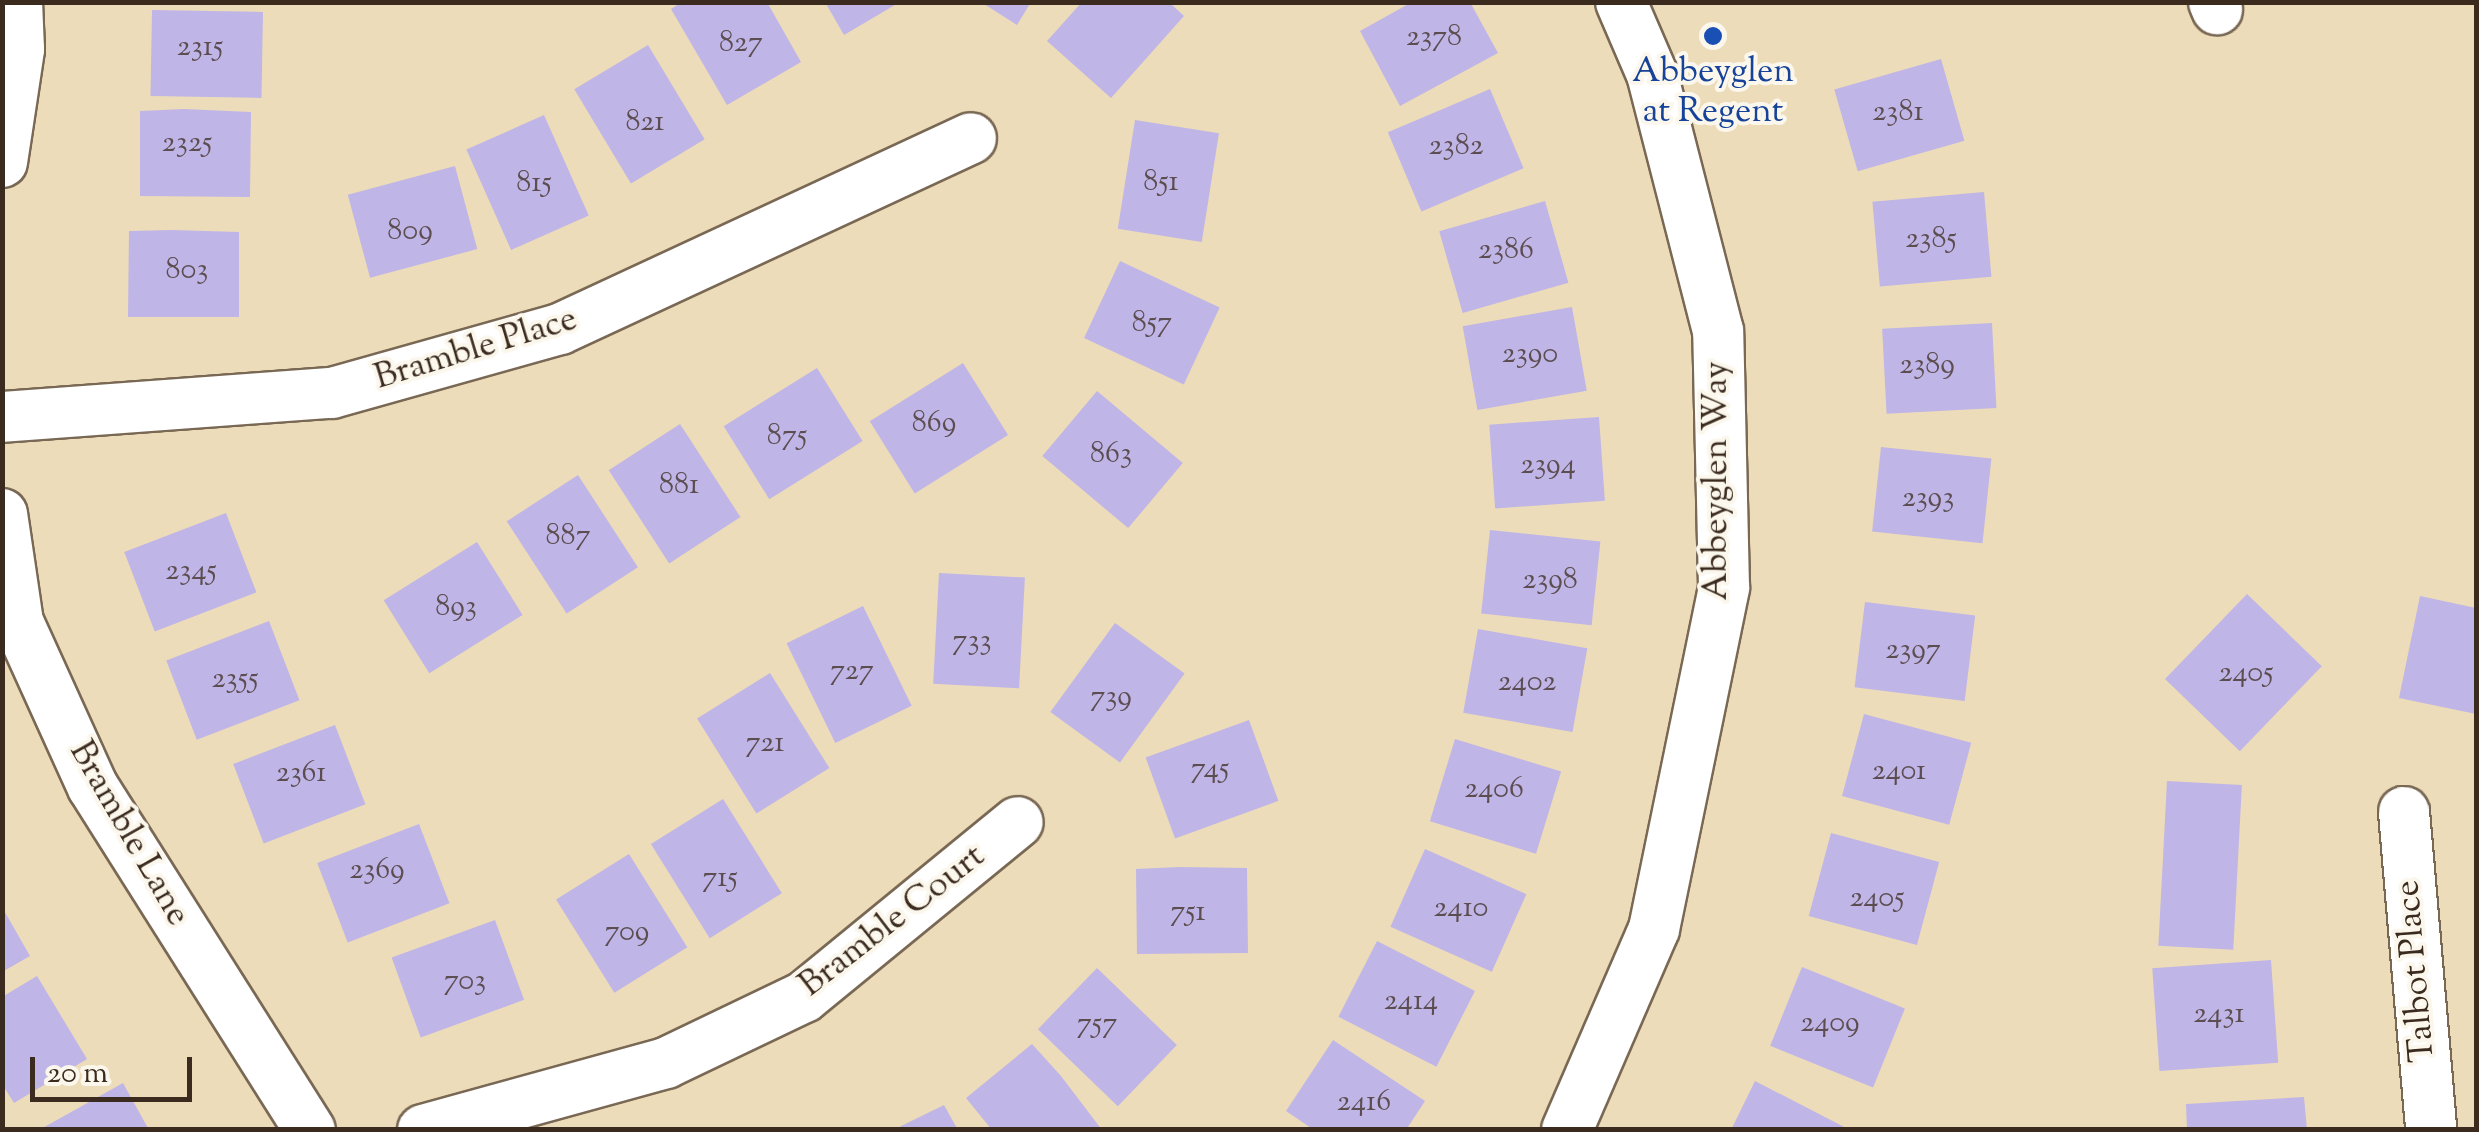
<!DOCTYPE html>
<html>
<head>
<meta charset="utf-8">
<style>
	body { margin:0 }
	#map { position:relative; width:2479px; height:1132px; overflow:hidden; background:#eddcb9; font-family:"Sorts Mill Goudy",serif }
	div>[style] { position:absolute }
	.building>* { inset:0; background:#bfb5e7; transform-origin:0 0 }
	.roads { filter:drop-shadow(2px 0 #796854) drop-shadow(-2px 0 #796854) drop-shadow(0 2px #796854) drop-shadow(0 -2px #796854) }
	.street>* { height:50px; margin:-25px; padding:0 25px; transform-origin:25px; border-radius:25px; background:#fff }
	.dots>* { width:28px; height:28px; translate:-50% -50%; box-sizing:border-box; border:5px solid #fbf7ec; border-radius:50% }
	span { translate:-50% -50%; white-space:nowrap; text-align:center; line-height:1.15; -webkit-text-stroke:8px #fbf7ec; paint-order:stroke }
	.number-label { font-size:30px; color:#5c4d50 }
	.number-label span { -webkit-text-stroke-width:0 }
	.transit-label { font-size:35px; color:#164399 }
	.street-label { font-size:35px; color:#3b2a1e }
	.frame { position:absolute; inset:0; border:5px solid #3b2a1e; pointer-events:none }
	.scale { position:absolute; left:30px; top:1057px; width:162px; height:45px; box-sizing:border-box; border:5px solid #3b2a1e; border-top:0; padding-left:12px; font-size:30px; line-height:35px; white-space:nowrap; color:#3b2a1e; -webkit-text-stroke:8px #fbf7ec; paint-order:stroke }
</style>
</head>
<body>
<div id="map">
	<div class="building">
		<i style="clip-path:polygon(682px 2px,767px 2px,801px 62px,727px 105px,671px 9px)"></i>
		<i style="clip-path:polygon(825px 2px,900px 2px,844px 35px)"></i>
		<i style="clip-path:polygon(981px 2px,1031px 2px,1017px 25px)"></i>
		<i style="clip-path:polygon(1082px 2px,1169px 2px,1184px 16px,1111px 98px,1047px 41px)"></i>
		<i style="clip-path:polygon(1412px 2px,1470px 2px,1498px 53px,1400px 106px,1360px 31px)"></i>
		<i style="left:152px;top:10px;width:111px;height:86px;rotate:1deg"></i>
		<i style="left:648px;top:45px;width:110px;height:86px;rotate:59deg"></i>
		<i style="left:1941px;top:59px;width:85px;height:111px;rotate:74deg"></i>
		<i style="left:1490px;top:89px;width:86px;height:111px;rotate:67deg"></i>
		<i style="clip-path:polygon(184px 109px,251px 112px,250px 197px,140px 196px,140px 111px)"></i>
		<i style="left:544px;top:115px;width:110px;height:85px;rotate:66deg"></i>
		<i style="left:1135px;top:120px;width:85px;height:110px;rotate:9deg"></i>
		<i style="left:455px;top:166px;width:86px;height:111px;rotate:75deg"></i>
		<i style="left:1984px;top:192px;width:85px;height:112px;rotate:85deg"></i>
		<i style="left:1545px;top:201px;width:85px;height:110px;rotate:74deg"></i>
		<i style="clip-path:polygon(172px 230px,239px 232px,239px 317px,128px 317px,129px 231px)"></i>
		<i style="left:1120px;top:261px;width:110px;height:85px;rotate:25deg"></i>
		<i style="left:1572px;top:307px;width:85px;height:111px;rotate:80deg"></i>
		<i style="left:1992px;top:323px;width:85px;height:110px;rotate:87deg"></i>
		<i style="left:963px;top:363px;width:85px;height:110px;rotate:58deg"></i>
		<i style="left:817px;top:368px;width:86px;height:110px;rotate:58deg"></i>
		<i style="left:1097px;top:391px;width:112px;height:85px;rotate:40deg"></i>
		<i style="left:1599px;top:417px;width:84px;height:110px;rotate:86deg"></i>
		<i style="left:680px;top:424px;width:111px;height:85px;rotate:57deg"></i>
		<i style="left:1881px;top:447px;width:111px;height:85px;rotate:6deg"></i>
		<i style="left:578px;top:475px;width:110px;height:85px;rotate:57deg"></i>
		<i style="left:226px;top:513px;width:85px;height:109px;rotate:69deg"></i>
		<i style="left:1490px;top:530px;width:111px;height:84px;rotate:6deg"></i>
		<i style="left:477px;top:542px;width:86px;height:110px;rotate:58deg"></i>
		<i style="left:939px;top:573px;width:86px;height:111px;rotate:3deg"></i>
		<i style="left:2247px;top:594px;width:104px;height:118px;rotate:44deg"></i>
		<i style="clip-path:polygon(2420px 596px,2476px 608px,2476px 714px,2399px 698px)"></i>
		<i style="left:1865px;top:602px;width:111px;height:86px;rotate:7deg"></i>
		<i style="left:863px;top:606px;width:111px;height:85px;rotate:64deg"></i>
		<i style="left:269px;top:621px;width:85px;height:110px;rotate:69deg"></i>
		<i style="left:1115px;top:623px;width:86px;height:110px;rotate:36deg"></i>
		<i style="left:1478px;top:629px;width:111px;height:85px;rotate:10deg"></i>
		<i style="left:770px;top:673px;width:112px;height:86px;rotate:58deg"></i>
		<i style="left:1864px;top:714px;width:111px;height:85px;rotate:15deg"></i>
		<i style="left:1249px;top:720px;width:86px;height:110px;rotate:70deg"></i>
		<i style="left:335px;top:725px;width:85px;height:109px;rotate:69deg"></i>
		<i style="left:1455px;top:739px;width:111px;height:86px;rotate:17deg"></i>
		<i style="left:2167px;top:781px;width:75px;height:165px;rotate:3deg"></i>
		<i style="left:723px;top:799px;width:111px;height:85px;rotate:58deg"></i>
		<i style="left:419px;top:824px;width:85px;height:109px;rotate:69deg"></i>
		<i style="left:1831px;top:833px;width:112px;height:86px;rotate:15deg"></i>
		<i style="left:1425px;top:849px;width:111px;height:85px;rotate:24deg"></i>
		<i style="left:629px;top:854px;width:110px;height:86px;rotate:58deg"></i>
		<i style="clip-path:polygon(1179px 867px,1247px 868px,1248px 953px,1137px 954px,1136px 869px)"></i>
		<i style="clip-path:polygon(2px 907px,30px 956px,2px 972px)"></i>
		<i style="left:495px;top:920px;width:85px;height:110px;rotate:70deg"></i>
		<i style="left:1377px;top:941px;width:110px;height:85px;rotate:27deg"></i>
		<i style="left:2271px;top:960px;width:103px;height:119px;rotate:86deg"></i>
		<i style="left:1802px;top:967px;width:111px;height:85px;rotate:22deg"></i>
		<i style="left:1097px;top:968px;width:111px;height:85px;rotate:44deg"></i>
		<i style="clip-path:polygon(37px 976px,87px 1059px,14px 1103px,2px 1084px,2px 997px)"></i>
		<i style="clip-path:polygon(1333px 1040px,1425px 1101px,1406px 1130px,1314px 1130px,1286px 1111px)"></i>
		<i style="clip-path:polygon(1032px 1044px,1061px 1076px,1102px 1130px,992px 1130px,966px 1098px)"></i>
		<i style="clip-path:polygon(1755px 1081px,1850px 1130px,1731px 1130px)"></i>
		<i style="clip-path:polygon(123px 1083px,149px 1130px,39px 1130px)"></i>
		<i style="clip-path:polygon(2304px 1097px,2307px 1130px,2187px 1130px,2186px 1104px)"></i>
		<i style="clip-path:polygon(944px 1105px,958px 1130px,893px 1130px)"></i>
	</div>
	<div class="roads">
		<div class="street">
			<i style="left:2214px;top:2px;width:8px;rotate:67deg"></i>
			<i style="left:2px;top:162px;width:114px;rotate:-81.4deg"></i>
			<i style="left:19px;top:49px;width:47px;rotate:-92.4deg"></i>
			<i style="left:2px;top:417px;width:331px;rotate:-4.2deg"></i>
			<i style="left:332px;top:393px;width:237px;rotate:-15.7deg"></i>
			<i style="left:560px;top:329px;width:453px;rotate:-24.9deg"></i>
			<i style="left:2px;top:514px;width:109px;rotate:81.6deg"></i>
			<i style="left:18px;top:622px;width:181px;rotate:65.6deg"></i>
			<i style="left:93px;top:787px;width:406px;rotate:57.7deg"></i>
			<i style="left:2404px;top:812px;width:319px;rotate:85.1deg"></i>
			<i style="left:423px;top:1130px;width:252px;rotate:-15.4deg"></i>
			<i style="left:666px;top:1063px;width:153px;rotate:-25.6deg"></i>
			<i style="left:804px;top:997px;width:276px;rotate:-39.3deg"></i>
			<i style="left:1567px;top:1130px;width:219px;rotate:-66.6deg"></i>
			<i style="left:1654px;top:929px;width:349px;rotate:-78.4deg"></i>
			<i style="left:1724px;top:587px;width:256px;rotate:-91.3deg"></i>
			<i style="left:1718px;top:331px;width:265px;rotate:-104.4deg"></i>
			<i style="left:1652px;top:74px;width:78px;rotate:-113.3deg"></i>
		</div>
	</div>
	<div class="dots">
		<i style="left:1713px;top:36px;background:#1a4fb4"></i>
	</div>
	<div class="number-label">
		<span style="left:1434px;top:38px">2378</span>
		<span style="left:741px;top:44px">827</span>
		<span style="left:200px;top:48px">2315</span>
		<span style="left:1898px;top:113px">2381</span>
		<span style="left:645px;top:123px">821</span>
		<span style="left:187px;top:144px">2325</span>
		<span style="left:1456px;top:147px">2382</span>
		<span style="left:1161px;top:183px">851</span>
		<span style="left:534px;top:184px">815</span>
		<span style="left:410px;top:232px">809</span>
		<span style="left:1931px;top:240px">2385</span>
		<span style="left:1506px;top:251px">2386</span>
		<span style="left:187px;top:271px">803</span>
		<span style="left:1152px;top:324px">857</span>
		<span style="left:1530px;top:355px">2390</span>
		<span style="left:1927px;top:366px">2389</span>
		<span style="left:934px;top:424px">869</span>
		<span style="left:787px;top:437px">875</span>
		<span style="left:1111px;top:455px">863</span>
		<span style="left:1548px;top:466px">2394</span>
		<span style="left:679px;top:486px">881</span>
		<span style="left:1928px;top:499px">2393</span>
		<span style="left:568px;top:537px">887</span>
		<span style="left:191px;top:572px">2345</span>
		<span style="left:1550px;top:581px">2398</span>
		<span style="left:456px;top:608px">893</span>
		<span style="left:972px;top:642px">733</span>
		<span style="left:1913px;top:651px">2397</span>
		<span style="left:852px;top:672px">727</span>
		<span style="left:2246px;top:674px">2405</span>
		<span style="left:235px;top:680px">2355</span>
		<span style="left:1527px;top:683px">2402</span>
		<span style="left:1111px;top:698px">739</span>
		<span style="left:765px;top:744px">721</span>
		<span style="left:1210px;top:770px">745</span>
		<span style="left:1899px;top:772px">2401</span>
		<span style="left:301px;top:774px">2361</span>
		<span style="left:1494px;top:790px">2406</span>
		<span style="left:377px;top:871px">2369</span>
		<span style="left:720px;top:879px">715</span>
		<span style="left:1877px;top:899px">2405</span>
		<span style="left:1461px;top:909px">2410</span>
		<span style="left:1188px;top:913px">751</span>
		<span style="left:627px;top:933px">709</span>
		<span style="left:465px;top:982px">703</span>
		<span style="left:1411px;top:1002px">2414</span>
		<span style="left:2219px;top:1015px">2431</span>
		<span style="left:1830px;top:1024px">2409</span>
		<span style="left:1097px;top:1025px">757</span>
		<span style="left:1364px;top:1103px">2416</span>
	</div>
	<div class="transit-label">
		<span style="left:1713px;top:93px">Abbeyglen<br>at Regent</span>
	</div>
	<div class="street-label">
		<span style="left:476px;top:350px;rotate:-17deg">Bramble Place</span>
		<span style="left:1718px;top:481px;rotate:-90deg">Abbeyglen Way</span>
		<span style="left:128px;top:834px;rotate:60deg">Bramble Lane</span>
		<span style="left:893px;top:922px;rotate:-38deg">Bramble Court</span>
		<span style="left:2417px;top:971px;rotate:-95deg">Talbot Place</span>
	</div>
	<div class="frame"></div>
	<div class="scale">20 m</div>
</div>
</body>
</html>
